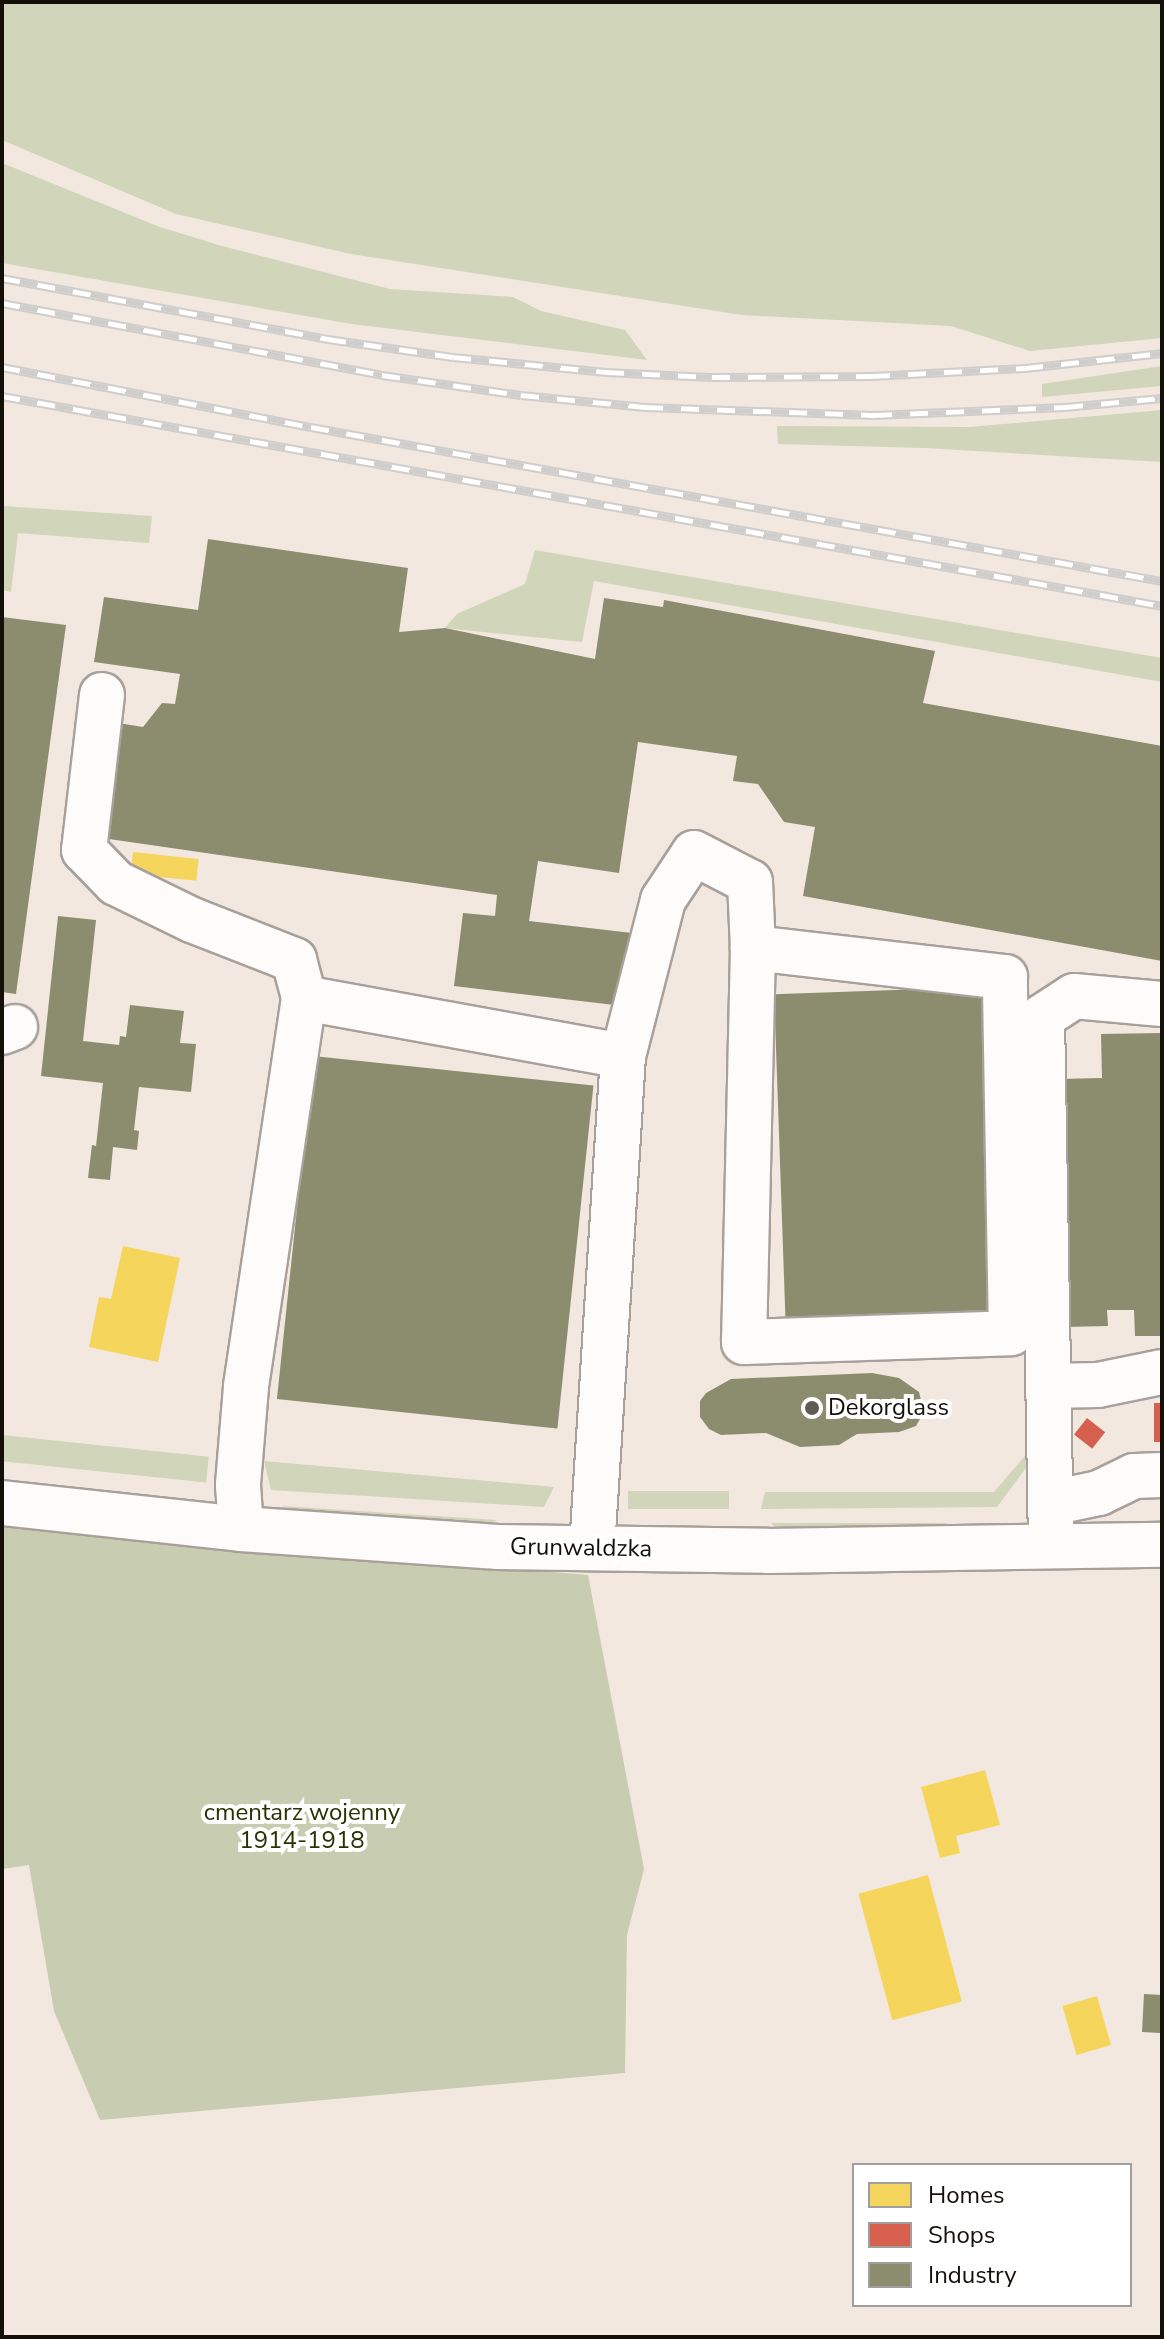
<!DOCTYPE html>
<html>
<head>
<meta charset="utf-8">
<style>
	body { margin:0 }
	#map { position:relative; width:1164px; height:2339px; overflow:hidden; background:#f2e8e0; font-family:"Nunito Sans",sans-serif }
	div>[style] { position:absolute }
	.green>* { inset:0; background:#d1d5b9; transform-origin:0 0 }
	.forest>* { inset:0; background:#c8ccb0 }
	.homes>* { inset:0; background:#f6d55c; transform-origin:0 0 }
	.shops>* { inset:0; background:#d6604d; transform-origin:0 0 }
	.industry>* { inset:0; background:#8c8c6e; transform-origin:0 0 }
	.roads { filter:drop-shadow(2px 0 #a8a09a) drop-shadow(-2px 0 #a8a09a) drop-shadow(0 2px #a8a09a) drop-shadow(0 -2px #a8a09a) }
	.minor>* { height:44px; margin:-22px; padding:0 22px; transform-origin:22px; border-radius:22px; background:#fdfcfa }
	.major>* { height:44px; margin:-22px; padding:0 22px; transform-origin:22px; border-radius:22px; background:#fdfcfa }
	.rail>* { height:9px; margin-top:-4.5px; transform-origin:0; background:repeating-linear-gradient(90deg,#fff 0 18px,#d0cecc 0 36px); box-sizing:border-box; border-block:2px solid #d0cecc }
	.dots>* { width:22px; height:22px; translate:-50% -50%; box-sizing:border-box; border:4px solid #fff; border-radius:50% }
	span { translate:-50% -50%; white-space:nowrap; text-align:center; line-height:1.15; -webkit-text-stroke:8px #fff; paint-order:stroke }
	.poi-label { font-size:24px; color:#150f0a }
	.left { translate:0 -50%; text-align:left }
	.street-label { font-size:24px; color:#150f0a }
	.park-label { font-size:24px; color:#273300 }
	.frame { position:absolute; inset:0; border:4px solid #150f0a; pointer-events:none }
	.legend { position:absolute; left:852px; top:2163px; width:280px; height:144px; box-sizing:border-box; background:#fff; border:2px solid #a19f9d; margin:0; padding:10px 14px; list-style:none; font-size:24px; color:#150f0a }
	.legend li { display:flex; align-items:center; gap:16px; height:40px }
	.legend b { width:40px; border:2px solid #a19f9d }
</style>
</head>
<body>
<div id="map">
	<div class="green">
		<i style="clip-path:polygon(2px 2px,1162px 2px,1162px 338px,1030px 351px,951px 326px,742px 315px,351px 254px,176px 214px,2px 140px)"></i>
		<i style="clip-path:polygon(2px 163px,160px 227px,222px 246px,390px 289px,513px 297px,541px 311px,625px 330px,647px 360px,352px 324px,2px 263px)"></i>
		<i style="clip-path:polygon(1162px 366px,1162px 386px,1042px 397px,1042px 384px)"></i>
		<i style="clip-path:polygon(1162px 410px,1162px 462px,925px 448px,778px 444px,777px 426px,970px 427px)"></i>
		<i style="clip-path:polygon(2px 506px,152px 516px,149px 543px,18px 533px,11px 592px,2px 590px)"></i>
		<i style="clip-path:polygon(535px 550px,1162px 658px,1162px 682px,594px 581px,582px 642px,445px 628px,457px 614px,525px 584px)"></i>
		<i style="left:2px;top:1435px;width:208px;height:26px;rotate:6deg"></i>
		<i style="clip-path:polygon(1031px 1449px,1026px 1468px,997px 1507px,761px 1509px,765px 1492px,994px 1492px)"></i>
		<i style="clip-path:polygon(264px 1461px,544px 1486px,554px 1487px,544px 1507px,271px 1490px)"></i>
		<i style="left:628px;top:1491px;width:101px;height:18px"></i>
		<i style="clip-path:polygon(282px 1506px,497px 1520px,483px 1527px,293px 1515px)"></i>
		<i style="clip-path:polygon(771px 1523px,947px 1523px,941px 1531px,781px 1533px)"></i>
	</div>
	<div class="forest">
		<i style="clip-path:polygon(2px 1526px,588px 1575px,644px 1869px,627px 1935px,625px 2073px,100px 2120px,54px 2011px,29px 1865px,2px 1869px)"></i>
	</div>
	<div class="homes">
		<i style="left:133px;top:852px;width:66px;height:22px;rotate:6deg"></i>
		<i style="clip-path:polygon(123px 1246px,180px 1258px,158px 1362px,89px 1347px,99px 1297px,111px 1299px)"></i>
		<i style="clip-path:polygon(985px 1770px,1000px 1825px,956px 1836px,960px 1853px,940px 1858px,921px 1787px)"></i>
		<i style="left:928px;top:1875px;width:131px;height:72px;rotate:75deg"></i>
		<i style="left:1097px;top:1996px;width:51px;height:36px;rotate:74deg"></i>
	</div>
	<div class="shops">
		<i style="left:1154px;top:1403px;width:8px;height:39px"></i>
		<i style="left:1087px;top:1418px;width:23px;height:21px;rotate:38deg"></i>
	</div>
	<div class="industry">
		<i style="clip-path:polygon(208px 539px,408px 568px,399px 632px,445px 628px,595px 659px,604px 598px,663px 607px,664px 600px,935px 651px,923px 703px,1162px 746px,1162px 961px,803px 896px,815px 827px,784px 822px,758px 784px,733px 781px,737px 756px,638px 742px,619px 873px,538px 861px,529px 921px,632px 933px,623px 1006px,454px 986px,463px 913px,495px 916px,497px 895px,102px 838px,118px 723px,143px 727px,162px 703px,175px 704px,180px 674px,94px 662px,104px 597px,198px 610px)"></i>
		<i style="clip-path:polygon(2px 617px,66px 625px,16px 994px,2px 992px)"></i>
		<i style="clip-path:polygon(58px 916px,96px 920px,83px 1041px,119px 1045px,120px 1036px,126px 1037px,130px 1005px,184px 1011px,180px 1043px,196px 1044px,191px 1092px,139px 1087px,134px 1130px,139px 1131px,137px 1150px,113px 1147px,110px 1180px,88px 1178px,92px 1145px,96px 1146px,103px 1083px,41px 1076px)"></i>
		<i style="left:982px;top:987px;width:329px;height:208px;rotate:88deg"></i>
		<i style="clip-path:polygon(1162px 1033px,1162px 1336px,1135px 1336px,1134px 1310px,1107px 1310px,1108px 1326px,1065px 1327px,1059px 1079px,1102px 1078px,1101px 1034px)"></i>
		<i style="left:313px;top:1056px;width:282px;height:345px;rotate:6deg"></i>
		<i style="clip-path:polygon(872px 1373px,899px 1378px,919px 1392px,924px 1412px,916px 1426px,899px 1432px,857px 1434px,839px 1445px,800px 1447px,766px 1433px,721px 1435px,709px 1429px,700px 1417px,700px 1401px,706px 1393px,731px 1379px)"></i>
		<i style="left:1144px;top:1994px;width:18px;height:38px;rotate:3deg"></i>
	</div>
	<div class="roads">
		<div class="minor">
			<i style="left:102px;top:695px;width:156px;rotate:96.6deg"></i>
			<i style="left:84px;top:850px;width:46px;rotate:45.9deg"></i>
			<i style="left:116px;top:883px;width:85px;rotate:26deg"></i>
			<i style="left:192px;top:920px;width:110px;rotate:21.4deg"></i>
			<i style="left:294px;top:960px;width:39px;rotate:75deg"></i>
			<i style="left:304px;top:998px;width:393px;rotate:98.5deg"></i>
			<i style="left:246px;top:1387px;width:98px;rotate:94.7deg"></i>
			<i style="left:238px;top:1485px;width:44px;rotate:86.1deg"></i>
			<i style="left:304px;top:998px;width:324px;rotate:10.3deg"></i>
			<i style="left:623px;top:1056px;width:493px;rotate:93.6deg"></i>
			<i style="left:2px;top:1032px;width:14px;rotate:-21deg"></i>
			<i style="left:623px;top:1056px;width:161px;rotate:-75.6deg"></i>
			<i style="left:663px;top:900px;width:56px;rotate:-56.6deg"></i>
			<i style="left:694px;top:853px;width:63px;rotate:27.4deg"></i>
			<i style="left:750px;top:882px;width:66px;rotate:87.4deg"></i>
			<i style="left:753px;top:948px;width:394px;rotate:91.3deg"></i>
			<i style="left:744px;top:1342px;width:267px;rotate:-1.9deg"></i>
			<i style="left:1011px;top:1333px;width:356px;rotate:-91deg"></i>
			<i style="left:1005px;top:977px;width:254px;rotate:-173.4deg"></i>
			<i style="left:1048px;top:1386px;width:50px;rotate:-1.1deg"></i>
			<i style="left:1098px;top:1385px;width:65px;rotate:-11.5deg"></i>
			<i style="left:1051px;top:1503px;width:49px;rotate:-11.8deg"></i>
			<i style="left:1099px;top:1493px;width:39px;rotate:-26deg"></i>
			<i style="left:1134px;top:1476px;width:28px;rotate:-2deg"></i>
			<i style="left:1051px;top:1546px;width:529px;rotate:-90.97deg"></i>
			<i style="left:1042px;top:1017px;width:38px;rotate:-33deg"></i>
			<i style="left:1074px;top:996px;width:88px;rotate:5.2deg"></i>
		</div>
		<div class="major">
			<i style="left:2px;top:1503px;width:240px;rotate:6.2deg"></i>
			<i style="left:241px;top:1529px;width:257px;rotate:4deg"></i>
			<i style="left:497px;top:1547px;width:271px;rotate:0.8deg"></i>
			<i style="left:768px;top:1551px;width:394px;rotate:-0.9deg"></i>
		</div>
	</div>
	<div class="rail">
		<i style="left:2px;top:278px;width:332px;rotate:10.6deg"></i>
		<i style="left:328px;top:339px;width:126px;rotate:8.2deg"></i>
		<i style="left:453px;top:357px;width:154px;rotate:5.6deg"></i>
		<i style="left:606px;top:372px;width:106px;rotate:2.7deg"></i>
		<i style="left:712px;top:377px;width:160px;rotate:-0.4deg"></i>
		<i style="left:872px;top:376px;width:153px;rotate:-3deg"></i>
		<i style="left:1025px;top:368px;width:138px;rotate:-6.2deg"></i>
		<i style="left:2px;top:303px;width:387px;rotate:10.7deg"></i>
		<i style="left:382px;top:375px;width:140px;rotate:8.2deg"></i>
		<i style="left:521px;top:395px;width:125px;rotate:5.5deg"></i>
		<i style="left:645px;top:407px;width:229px;rotate:2deg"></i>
		<i style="left:874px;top:415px;width:191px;rotate:-2.4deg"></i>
		<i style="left:1065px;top:407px;width:97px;rotate:-5.3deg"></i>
		<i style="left:2px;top:367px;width:315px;rotate:11deg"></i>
		<i style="left:311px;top:427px;width:865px;rotate:10.26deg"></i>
		<i style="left:2px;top:396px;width:1179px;rotate:10.26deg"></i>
	</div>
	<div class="dots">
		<i style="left:812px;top:1408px;background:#625b55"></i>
	</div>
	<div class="poi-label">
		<span class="left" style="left:828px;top:1408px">Dekorglass</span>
	</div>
	<div class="street-label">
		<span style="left:581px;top:1548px;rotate:1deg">Grunwaldzka</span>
	</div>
	<div class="park-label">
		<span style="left:302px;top:1827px">cmentarz wojenny<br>1914-1918</span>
	</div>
	<div class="frame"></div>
	<ul class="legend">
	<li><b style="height:22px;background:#f6d55c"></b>Homes</li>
	<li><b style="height:22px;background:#d6604d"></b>Shops</li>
	<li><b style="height:22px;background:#8c8c6e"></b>Industry</li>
	</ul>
</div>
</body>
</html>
